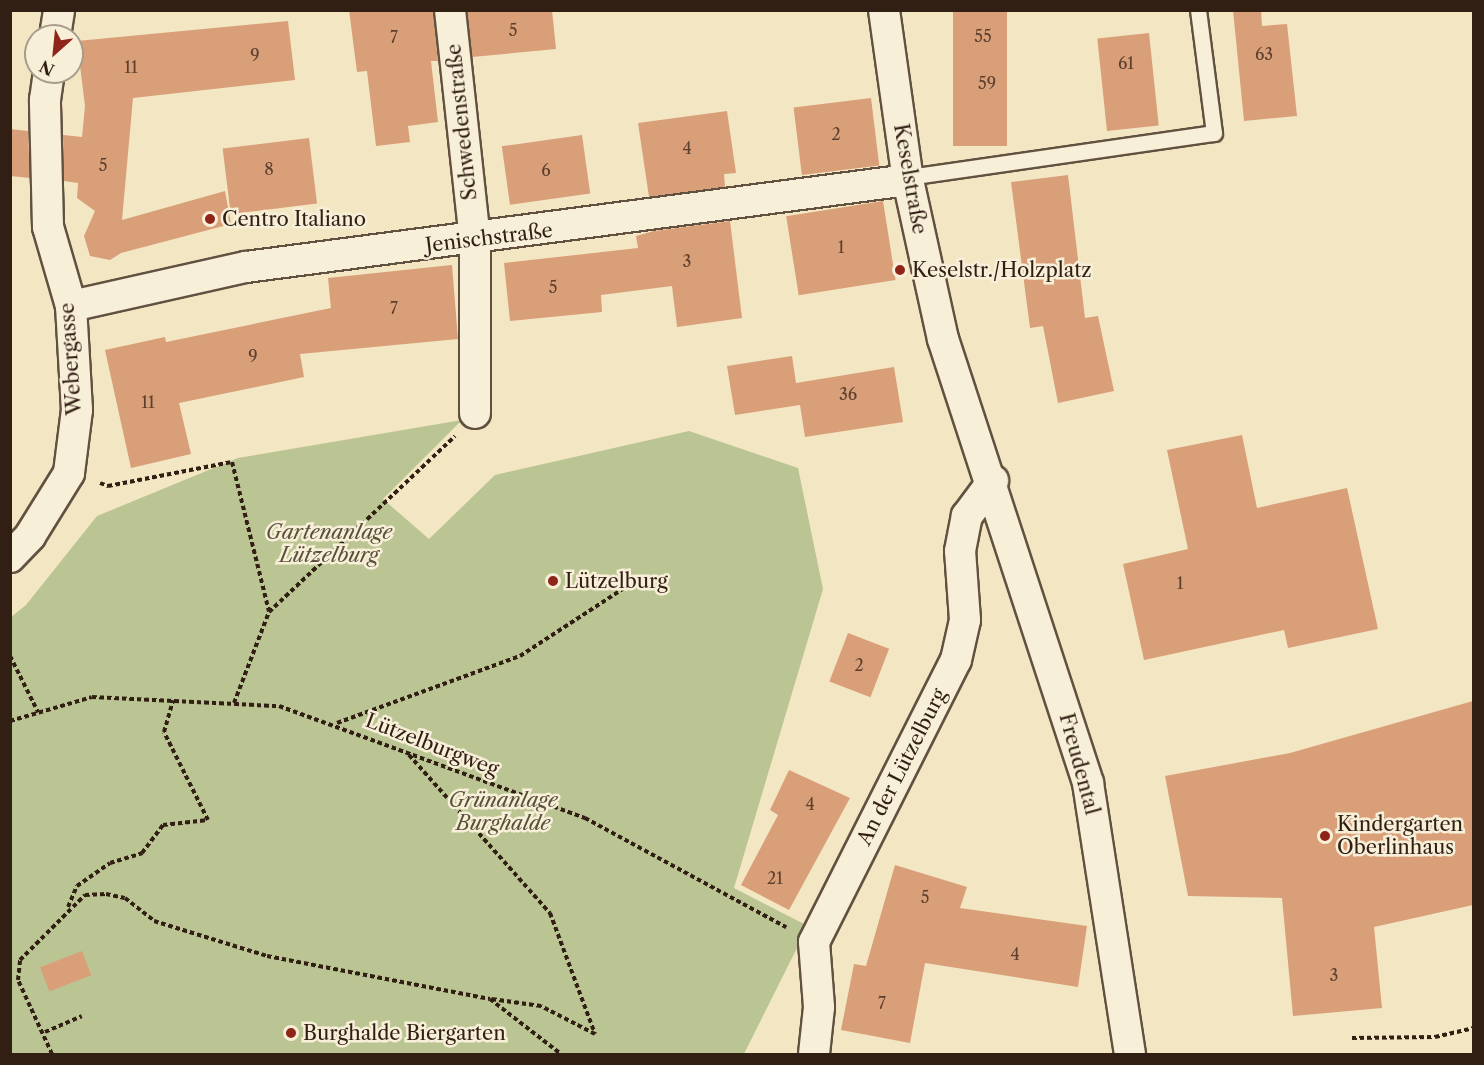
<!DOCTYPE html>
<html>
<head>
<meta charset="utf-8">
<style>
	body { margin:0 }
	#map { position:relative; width:1484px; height:1065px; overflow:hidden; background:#f3e6c3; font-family:"Libre Caslon Text",serif }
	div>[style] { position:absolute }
	.green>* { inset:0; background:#bbc593 }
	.building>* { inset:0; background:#d99f79; transform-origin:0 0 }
	.path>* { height:4px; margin-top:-2px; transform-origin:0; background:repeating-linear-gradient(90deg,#321f14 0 4.5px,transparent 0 7.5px) }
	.roads { filter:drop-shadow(2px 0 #625140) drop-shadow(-2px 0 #625140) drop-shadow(0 2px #625140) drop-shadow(0 -2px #625140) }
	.service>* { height:15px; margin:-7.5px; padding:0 7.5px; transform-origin:7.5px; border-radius:7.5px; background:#f7efd8 }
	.minor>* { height:30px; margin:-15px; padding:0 15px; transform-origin:15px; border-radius:15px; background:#f7efd8 }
	.dots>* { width:16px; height:16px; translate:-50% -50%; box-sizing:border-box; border:3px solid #f7efd8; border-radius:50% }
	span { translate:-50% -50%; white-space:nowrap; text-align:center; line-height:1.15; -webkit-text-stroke:5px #f7efd8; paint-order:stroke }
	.number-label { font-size:16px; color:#5c3f2d }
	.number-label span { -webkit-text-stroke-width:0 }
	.street-label { font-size:20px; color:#321f14 }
	.poi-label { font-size:20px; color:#321f14 }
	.left { translate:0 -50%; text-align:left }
	.park-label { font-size:20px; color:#5b513a; font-style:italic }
	.frame { position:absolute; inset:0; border:12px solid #321f14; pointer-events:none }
	.north { position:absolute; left:24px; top:24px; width:60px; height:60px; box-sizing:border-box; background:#f7efd8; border:2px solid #a89c8a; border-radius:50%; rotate:207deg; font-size:16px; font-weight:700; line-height:24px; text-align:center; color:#321f14 }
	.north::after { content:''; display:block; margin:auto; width:21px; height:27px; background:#8f2418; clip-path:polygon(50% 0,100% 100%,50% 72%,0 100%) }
</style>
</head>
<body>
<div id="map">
	<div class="green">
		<i style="clip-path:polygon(462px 420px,383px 499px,429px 539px,495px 475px,689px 431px,798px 468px,823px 589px,734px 888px,808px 926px,744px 1054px,11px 1054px,11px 617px,26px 605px,97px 516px,238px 458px)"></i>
	</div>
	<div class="building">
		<i style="clip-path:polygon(349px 10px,433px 10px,438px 61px,431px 61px,438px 122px,408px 126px,410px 142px,376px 146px,367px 71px,357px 72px)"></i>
		<i style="clip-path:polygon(467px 10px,552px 10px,556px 49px,472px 57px)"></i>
		<i style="left:953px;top:10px;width:54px;height:136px"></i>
		<i style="clip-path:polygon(1233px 10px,1261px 10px,1262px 26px,1287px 24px,1297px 116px,1244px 121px)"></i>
		<i style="clip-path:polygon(288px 21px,295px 80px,133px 98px,122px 220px,225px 191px,231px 224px,121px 253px,110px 260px,90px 256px,84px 236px,95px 211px,77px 198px,78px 183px,64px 181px,63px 135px,82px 137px,85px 106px,77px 41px)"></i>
		<i style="left:1149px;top:33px;width:93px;height:52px;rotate:84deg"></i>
		<i style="left:871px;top:98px;width:68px;height:78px;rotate:83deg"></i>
		<i style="clip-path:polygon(727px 111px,736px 173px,724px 174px,725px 187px,649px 197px,638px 123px)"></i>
		<i style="clip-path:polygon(10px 129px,28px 131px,30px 178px,10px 176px)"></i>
		<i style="left:582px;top:135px;width:59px;height:81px;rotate:82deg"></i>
		<i style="left:309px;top:138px;width:66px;height:87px;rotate:83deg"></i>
		<i style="clip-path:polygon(1068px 175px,1085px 318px,1098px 316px,1114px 391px,1058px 403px,1043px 326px,1030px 328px,1011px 182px)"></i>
		<i style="left:883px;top:201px;width:80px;height:98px;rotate:81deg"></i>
		<i style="clip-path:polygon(730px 221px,742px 318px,677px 327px,672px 286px,601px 295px,602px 312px,510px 321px,504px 263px,638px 248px,636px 236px,654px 231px)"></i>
		<i style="clip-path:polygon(452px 265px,458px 339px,300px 354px,304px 377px,179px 403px,191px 454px,131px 468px,105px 350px,165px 337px,166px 342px,331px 308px,328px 278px)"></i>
		<i style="clip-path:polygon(792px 356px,796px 383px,894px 367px,903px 422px,805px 437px,800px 405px,735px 415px,727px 366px)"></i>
		<i style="clip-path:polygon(1242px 435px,1257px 508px,1347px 488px,1378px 629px,1288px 648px,1284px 630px,1144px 660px,1123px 564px,1188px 549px,1167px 450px)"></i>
		<i style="left:848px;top:633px;width:44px;height:52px;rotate:21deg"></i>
		<i style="clip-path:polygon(1473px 701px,1473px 905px,1374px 927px,1382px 1008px,1293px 1016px,1282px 898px,1188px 896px,1165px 776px,1290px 753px)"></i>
		<i style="clip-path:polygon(789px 770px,850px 798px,789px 910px,741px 885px,778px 815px,770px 810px)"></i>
		<i style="clip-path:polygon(895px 865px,967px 887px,960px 908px,1087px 926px,1078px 987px,925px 963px,910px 1043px,841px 1030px,854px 964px,866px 966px)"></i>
		<i style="left:82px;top:951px;width:26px;height:45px;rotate:69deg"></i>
	</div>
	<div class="path">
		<i style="left:100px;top:483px;width:9px;rotate:21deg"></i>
		<i style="left:108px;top:486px;width:126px;rotate:-11deg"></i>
		<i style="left:232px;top:462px;width:154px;rotate:76.1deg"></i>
		<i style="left:10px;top:656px;width:63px;rotate:63.4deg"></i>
		<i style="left:234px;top:703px;width:97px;rotate:-69deg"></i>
		<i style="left:269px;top:612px;width:256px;rotate:-43.4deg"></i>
		<i style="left:10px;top:721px;width:85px;rotate:-16.3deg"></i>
		<i style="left:92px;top:697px;width:187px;rotate:2.8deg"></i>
		<i style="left:279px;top:706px;width:326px;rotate:20.1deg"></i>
		<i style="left:585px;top:818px;width:229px;rotate:28.5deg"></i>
		<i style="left:337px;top:723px;width:195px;rotate:-20.1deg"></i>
		<i style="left:520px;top:656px;width:126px;rotate:-33.1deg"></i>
		<i style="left:409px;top:755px;width:212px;rotate:48.3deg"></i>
		<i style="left:550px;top:913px;width:129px;rotate:69.6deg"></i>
		<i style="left:595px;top:1034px;width:61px;rotate:-152.6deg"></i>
		<i style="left:541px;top:1006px;width:50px;rotate:-172deg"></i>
		<i style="left:68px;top:907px;width:23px;rotate:-67deg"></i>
		<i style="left:77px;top:886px;width:40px;rotate:-34.9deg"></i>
		<i style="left:110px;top:863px;width:34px;rotate:-17deg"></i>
		<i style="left:142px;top:853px;width:35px;rotate:-53deg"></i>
		<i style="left:163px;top:825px;width:45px;rotate:-6.3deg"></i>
		<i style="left:208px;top:820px;width:98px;rotate:-116.6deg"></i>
		<i style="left:164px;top:732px;width:33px;rotate:-74deg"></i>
		<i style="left:45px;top:1032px;width:40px;rotate:-23.4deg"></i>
		<i style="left:1352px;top:1038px;width:83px;rotate:-0.7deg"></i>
		<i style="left:1435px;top:1037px;width:40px;rotate:-13deg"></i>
		<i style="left:52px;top:1054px;width:81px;rotate:-114.7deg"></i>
		<i style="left:18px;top:980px;width:20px;rotate:-84deg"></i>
		<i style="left:20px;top:960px;width:92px;rotate:-45deg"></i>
		<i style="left:85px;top:895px;width:21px;rotate:-3deg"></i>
		<i style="left:106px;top:894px;width:19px;rotate:12deg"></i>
		<i style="left:125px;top:898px;width:37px;rotate:38deg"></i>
		<i style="left:154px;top:921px;width:118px;rotate:17.2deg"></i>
		<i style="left:267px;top:956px;width:227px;rotate:10.9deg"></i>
		<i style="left:490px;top:999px;width:90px;rotate:37.8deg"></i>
	</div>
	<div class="roads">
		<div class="service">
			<i style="left:908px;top:177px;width:309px;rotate:-8.2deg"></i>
			<i style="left:1214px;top:133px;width:124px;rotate:-97.4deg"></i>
		</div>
		<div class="minor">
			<i style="left:450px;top:10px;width:231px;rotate:83.8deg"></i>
			<i style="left:475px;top:240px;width:173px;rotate:90deg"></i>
			<i style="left:884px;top:10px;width:172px;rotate:82deg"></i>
			<i style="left:908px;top:180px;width:163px;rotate:77.6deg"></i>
			<i style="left:943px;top:339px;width:467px;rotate:71.9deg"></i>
			<i style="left:1088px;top:783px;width:274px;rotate:81.2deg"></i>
			<i style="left:55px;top:36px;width:26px;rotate:-81deg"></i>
			<i style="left:71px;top:306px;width:179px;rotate:-12.6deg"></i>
			<i style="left:246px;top:267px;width:668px;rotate:-7.49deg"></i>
			<i style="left:10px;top:557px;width:29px;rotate:-46deg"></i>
			<i style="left:30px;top:536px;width:74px;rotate:-58.2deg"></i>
			<i style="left:69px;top:473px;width:64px;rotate:-82.8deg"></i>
			<i style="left:77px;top:410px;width:104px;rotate:-93.3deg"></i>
			<i style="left:71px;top:306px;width:82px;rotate:-106.2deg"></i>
			<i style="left:48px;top:227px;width:127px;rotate:-91.4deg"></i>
			<i style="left:45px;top:100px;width:28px;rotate:-82deg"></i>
			<i style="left:814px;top:1054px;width:47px;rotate:-83.9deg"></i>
			<i style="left:819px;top:1007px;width:65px;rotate:-94.4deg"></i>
			<i style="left:814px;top:942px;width:316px;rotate:-63.3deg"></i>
			<i style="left:956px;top:660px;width:41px;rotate:-77.3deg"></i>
			<i style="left:965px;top:620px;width:69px;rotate:-94.1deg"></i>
			<i style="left:960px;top:551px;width:36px;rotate:-79deg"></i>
			<i style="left:967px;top:516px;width:44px;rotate:-53.4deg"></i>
		</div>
	</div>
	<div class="dots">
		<i style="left:210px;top:219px;background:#8f2418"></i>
		<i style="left:900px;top:270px;background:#8f2418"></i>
		<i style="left:553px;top:581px;background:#8f2418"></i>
		<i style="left:1325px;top:836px;background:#8f2418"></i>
		<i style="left:291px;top:1033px;background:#8f2418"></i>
	</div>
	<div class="number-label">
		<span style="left:513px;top:30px">5</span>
		<span style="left:983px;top:36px">55</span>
		<span style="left:394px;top:37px">7</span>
		<span style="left:1264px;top:54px">63</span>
		<span style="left:255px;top:55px">9</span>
		<span style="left:1126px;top:63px">61</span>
		<span style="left:131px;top:67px">11</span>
		<span style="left:987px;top:83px">59</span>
		<span style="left:836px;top:134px">2</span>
		<span style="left:687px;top:148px">4</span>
		<span style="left:103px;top:165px">5</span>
		<span style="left:269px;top:169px">8</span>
		<span style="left:546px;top:170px">6</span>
		<span style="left:841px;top:247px">1</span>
		<span style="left:687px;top:261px">3</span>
		<span style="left:553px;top:287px">5</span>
		<span style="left:394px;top:308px">7</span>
		<span style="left:253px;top:356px">9</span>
		<span style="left:848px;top:394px">36</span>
		<span style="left:148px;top:402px">11</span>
		<span style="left:1180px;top:583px">1</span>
		<span style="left:859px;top:665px">2</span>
		<span style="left:810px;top:804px">4</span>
		<span style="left:775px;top:878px">21</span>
		<span style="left:925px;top:897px">5</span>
		<span style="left:1015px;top:954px">4</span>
		<span style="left:1334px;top:975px">3</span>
		<span style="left:882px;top:1003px">7</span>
	</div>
	<div class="street-label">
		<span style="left:462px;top:122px;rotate:-96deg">Schwedenstraße</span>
		<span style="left:910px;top:179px;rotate:80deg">Keselstraße</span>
		<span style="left:489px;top:238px;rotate:-7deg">Jenischstraße</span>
		<span style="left:71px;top:359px;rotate:-94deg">Webergasse</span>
		<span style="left:432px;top:745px;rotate:21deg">Lützelburgweg</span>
		<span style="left:1079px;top:764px;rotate:75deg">Freudental</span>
		<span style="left:902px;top:767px;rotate:-63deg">An der Lützelburg</span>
	</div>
	<div class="poi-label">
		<span class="left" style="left:222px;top:219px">Centro Italiano</span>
		<span class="left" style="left:912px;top:270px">Keselstr./Holzplatz</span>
		<span class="left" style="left:565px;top:581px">Lützelburg</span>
		<span class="left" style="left:1337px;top:836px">Kindergarten<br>Oberlinhaus</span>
		<span class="left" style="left:303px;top:1033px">Burghalde Biergarten</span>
	</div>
	<div class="park-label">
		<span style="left:329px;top:544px">Gartenanlage<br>Lützelburg</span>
		<span style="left:503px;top:812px">Grünanlage<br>Burghalde</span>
	</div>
	<div class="frame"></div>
	<div class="north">N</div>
</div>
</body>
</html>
